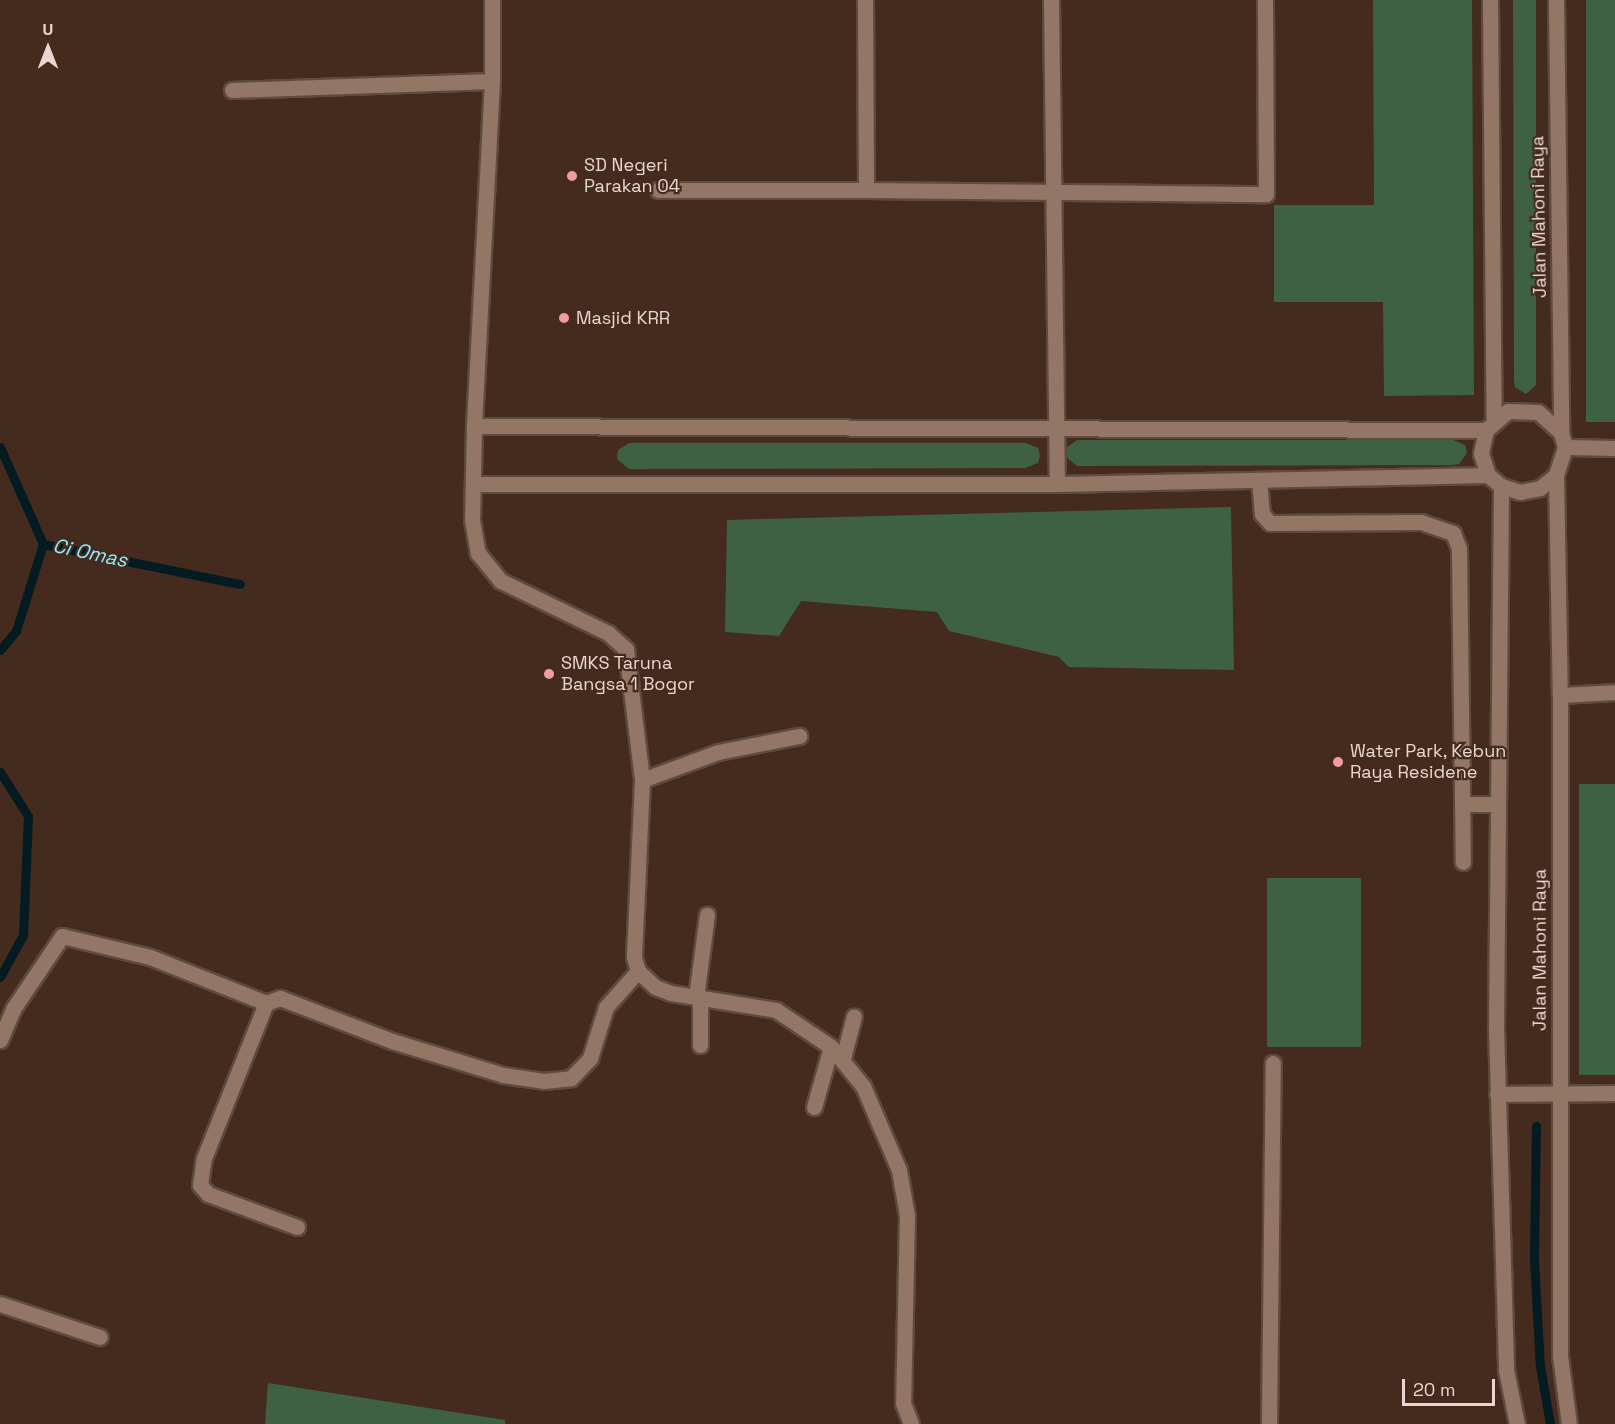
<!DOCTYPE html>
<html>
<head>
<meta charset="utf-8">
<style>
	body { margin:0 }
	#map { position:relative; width:1615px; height:1424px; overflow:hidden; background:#442b1e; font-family:"Space Grotesk",sans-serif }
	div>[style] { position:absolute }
	.green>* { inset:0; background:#3e6144; transform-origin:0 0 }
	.stream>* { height:9px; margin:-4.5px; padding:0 4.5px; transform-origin:4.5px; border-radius:4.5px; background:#031b21 }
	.roads { filter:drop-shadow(2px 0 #5e4a3e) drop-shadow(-2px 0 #5e4a3e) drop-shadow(0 2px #5e4a3e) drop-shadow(0 -2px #5e4a3e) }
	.minor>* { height:15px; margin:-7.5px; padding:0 7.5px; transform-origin:7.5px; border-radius:7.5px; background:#947667 }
	.dots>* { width:16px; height:16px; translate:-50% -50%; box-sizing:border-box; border:3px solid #442b1e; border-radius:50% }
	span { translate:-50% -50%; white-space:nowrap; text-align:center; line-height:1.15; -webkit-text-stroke:4.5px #442b1e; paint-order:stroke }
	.poi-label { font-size:18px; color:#e8d7cf }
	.left { translate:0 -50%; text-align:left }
	.street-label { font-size:18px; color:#e8d7cf }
	.water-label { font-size:20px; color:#91e9fe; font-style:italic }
	.north { position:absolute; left:18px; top:18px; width:60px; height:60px; -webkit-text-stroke:4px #442b1e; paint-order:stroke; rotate:0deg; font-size:16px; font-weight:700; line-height:24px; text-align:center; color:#e8d7cf }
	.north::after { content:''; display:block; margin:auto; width:21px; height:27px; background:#e8d7cf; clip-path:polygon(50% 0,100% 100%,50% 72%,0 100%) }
	.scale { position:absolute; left:1402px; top:1379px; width:93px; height:27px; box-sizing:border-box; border:3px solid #e8d7cf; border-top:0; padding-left:8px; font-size:18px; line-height:21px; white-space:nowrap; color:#e8d7cf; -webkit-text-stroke:4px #442b1e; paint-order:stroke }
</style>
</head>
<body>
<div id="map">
	<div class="green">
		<i style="clip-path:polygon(1373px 0,1472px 0,1474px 395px,1384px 396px,1383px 302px,1274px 302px,1274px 205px,1374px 205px)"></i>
		<i style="clip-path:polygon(1513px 0,1536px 0,1536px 385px,1526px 394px,1515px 387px,1514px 380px)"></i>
		<i style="left:1586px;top:0;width:29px;height:422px"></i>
		<i style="clip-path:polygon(1077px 440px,1453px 440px,1465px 445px,1467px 453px,1459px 464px,1452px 465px,1077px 466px,1065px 456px,1066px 448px)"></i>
		<i style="clip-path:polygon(629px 443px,1026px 443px,1038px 448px,1040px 456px,1038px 463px,1025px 468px,629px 469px,617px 459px,618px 450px)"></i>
		<i style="clip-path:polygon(1231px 507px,1234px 670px,1069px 667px,1059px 657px,949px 631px,937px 612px,801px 601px,779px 636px,725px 632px,727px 520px)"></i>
		<i style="left:1579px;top:784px;width:36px;height:291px"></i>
		<i style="left:1361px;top:878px;width:169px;height:94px;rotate:90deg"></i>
		<i style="clip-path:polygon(268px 1383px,505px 1420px,505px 1424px,265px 1424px)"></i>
	</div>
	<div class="stream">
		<i style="left:0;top:447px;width:106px;rotate:66.1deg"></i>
		<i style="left:43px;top:544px;width:201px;rotate:11.5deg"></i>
		<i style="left:0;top:650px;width:25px;rotate:-50deg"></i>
		<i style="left:16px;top:631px;width:91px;rotate:-72.8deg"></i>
		<i style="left:0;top:772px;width:52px;rotate:57.5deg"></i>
		<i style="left:28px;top:816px;width:119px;rotate:92.4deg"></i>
		<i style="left:23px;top:935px;width:48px;rotate:118.7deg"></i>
		<i style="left:1536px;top:1126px;width:134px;rotate:90.9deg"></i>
		<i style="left:1534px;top:1260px;width:106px;rotate:86.8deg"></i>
		<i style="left:1540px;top:1366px;width:59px;rotate:80.2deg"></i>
	</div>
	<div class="roads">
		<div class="minor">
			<i style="left:492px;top:0;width:81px;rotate:90deg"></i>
			<i style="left:492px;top:81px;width:345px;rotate:93deg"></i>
			<i style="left:474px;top:426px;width:94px;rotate:91.2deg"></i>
			<i style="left:472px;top:520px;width:34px;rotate:80deg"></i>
			<i style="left:478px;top:553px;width:36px;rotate:51deg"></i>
			<i style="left:501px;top:581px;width:119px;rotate:25.9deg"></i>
			<i style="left:608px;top:633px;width:24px;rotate:42deg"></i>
			<i style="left:626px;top:649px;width:132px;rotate:83deg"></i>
			<i style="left:642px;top:780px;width:177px;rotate:92.6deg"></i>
			<i style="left:634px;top:957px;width:15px;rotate:74deg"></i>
			<i style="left:638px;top:971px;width:23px;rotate:43deg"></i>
			<i style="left:655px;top:987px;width:17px;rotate:21deg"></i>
			<i style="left:671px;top:993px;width:106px;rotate:9.2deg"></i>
			<i style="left:776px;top:1010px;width:66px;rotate:33.9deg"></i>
			<i style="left:831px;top:1047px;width:50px;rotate:50.6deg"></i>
			<i style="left:863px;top:1086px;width:91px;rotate:66.8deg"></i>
			<i style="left:899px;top:1170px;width:47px;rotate:80.1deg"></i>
			<i style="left:907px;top:1216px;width:187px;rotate:91.2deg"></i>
			<i style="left:903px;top:1403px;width:22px;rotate:69deg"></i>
			<i style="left:865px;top:0;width:190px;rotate:89.7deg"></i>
			<i style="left:866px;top:190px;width:400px;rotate:0.6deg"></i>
			<i style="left:1266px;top:194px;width:194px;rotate:-90.3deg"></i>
			<i style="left:1051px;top:0;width:484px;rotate:89.3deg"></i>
			<i style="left:1490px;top:0;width:420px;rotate:89.5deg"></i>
			<i style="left:1556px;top:0;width:433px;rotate:89.3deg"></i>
			<i style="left:232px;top:90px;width:260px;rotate:-2deg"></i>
			<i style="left:658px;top:190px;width:208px"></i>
			<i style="left:474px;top:426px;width:1012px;rotate:0.23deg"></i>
			<i style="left:1565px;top:447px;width:50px;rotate:1.1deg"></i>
			<i style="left:1556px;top:475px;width:21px;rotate:141deg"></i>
			<i style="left:1540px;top:488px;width:20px;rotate:169deg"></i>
			<i style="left:1520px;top:492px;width:20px;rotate:-162deg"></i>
			<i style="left:1501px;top:486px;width:17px;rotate:-140deg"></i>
			<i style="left:1488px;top:475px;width:23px;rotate:-108deg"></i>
			<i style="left:1481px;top:453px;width:24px;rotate:-78deg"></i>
			<i style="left:1486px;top:430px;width:29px;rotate:-41deg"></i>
			<i style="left:1508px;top:411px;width:30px;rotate:2deg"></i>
			<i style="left:1538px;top:412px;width:31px;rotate:42deg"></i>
			<i style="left:1561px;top:433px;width:15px;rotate:74deg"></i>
			<i style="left:1565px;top:447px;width:29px;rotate:108deg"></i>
			<i style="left:1556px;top:475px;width:220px;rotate:89deg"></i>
			<i style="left:1560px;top:695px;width:661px;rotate:90deg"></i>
			<i style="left:1560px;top:1356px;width:69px;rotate:82.5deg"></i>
			<i style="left:1259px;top:480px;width:34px;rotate:85deg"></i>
			<i style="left:1262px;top:514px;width:12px;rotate:48deg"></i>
			<i style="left:1270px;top:523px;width:151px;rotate:-0.4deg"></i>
			<i style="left:1421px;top:522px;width:34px;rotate:19deg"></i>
			<i style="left:1453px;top:533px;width:17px;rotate:69deg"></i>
			<i style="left:1459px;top:549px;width:313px;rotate:89.3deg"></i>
			<i style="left:474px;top:484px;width:583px"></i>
			<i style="left:1057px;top:484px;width:431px;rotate:-1.2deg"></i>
			<i style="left:1501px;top:486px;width:542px;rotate:90.53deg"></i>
			<i style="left:1496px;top:1028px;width:342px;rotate:88.3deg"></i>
			<i style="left:1506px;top:1370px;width:55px;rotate:78.5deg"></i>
			<i style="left:1560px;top:695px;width:55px;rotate:-3.1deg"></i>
			<i style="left:642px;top:780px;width:81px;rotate:-20.2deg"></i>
			<i style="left:718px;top:752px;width:83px;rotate:-11.2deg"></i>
			<i style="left:1462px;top:804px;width:35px"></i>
			<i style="left:696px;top:997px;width:83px;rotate:-82.4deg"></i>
			<i style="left:0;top:1040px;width:34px;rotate:-67deg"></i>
			<i style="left:13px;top:1009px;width:88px;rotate:-56.1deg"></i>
			<i style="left:62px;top:936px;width:90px;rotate:13.4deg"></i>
			<i style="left:150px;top:957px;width:125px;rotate:21.6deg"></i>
			<i style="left:700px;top:1045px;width:48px;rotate:-90deg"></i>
			<i style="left:843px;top:1058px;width:43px;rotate:-75.3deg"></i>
			<i style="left:1497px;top:1094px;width:118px;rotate:-0.5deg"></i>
			<i style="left:814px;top:1107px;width:62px;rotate:-74.2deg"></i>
			<i style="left:297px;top:1227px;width:95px;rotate:-159.7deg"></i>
			<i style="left:208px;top:1194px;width:12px;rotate:-132deg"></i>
			<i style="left:200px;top:1185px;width:27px;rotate:-82deg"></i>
			<i style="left:204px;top:1158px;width:167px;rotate:-68.2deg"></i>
			<i style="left:266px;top:1003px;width:15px;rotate:-20deg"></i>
			<i style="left:280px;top:998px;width:120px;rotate:21deg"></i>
			<i style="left:392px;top:1041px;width:116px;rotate:17deg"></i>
			<i style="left:503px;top:1075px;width:41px;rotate:8.3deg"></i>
			<i style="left:544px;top:1081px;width:27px;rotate:-6deg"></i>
			<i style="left:571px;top:1078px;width:28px;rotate:-46deg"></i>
			<i style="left:590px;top:1058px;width:53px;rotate:-72.6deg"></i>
			<i style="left:606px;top:1007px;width:48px;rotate:-48.4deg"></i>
			<i style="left:0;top:1304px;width:105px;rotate:18.3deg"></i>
			<i style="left:1269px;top:1424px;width:361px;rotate:-89.4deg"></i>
		</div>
	</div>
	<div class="dots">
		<i style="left:572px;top:176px;background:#f49aa4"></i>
		<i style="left:564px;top:318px;background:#f49aa4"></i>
		<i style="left:549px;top:674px;background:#f49aa4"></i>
		<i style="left:1338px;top:762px;background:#f49aa4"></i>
	</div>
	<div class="poi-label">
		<span class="left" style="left:584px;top:176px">SD Negeri<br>Parakan 04</span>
		<span class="left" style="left:576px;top:318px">Masjid KRR</span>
		<span class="left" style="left:561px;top:674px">SMKS Taruna<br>Bangsa 1 Bogor</span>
		<span class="left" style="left:1350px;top:762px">Water Park, Kebun<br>Raya Residene</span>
	</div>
	<div class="street-label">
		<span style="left:1539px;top:217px;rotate:-91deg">Jalan Mahoni Raya</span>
		<span style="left:1540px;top:950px;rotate:-90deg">Jalan Mahoni Raya</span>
	</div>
	<div class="water-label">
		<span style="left:90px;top:553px;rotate:12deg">Ci Omas</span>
	</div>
	<div class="north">U</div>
	<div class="scale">20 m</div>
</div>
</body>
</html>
